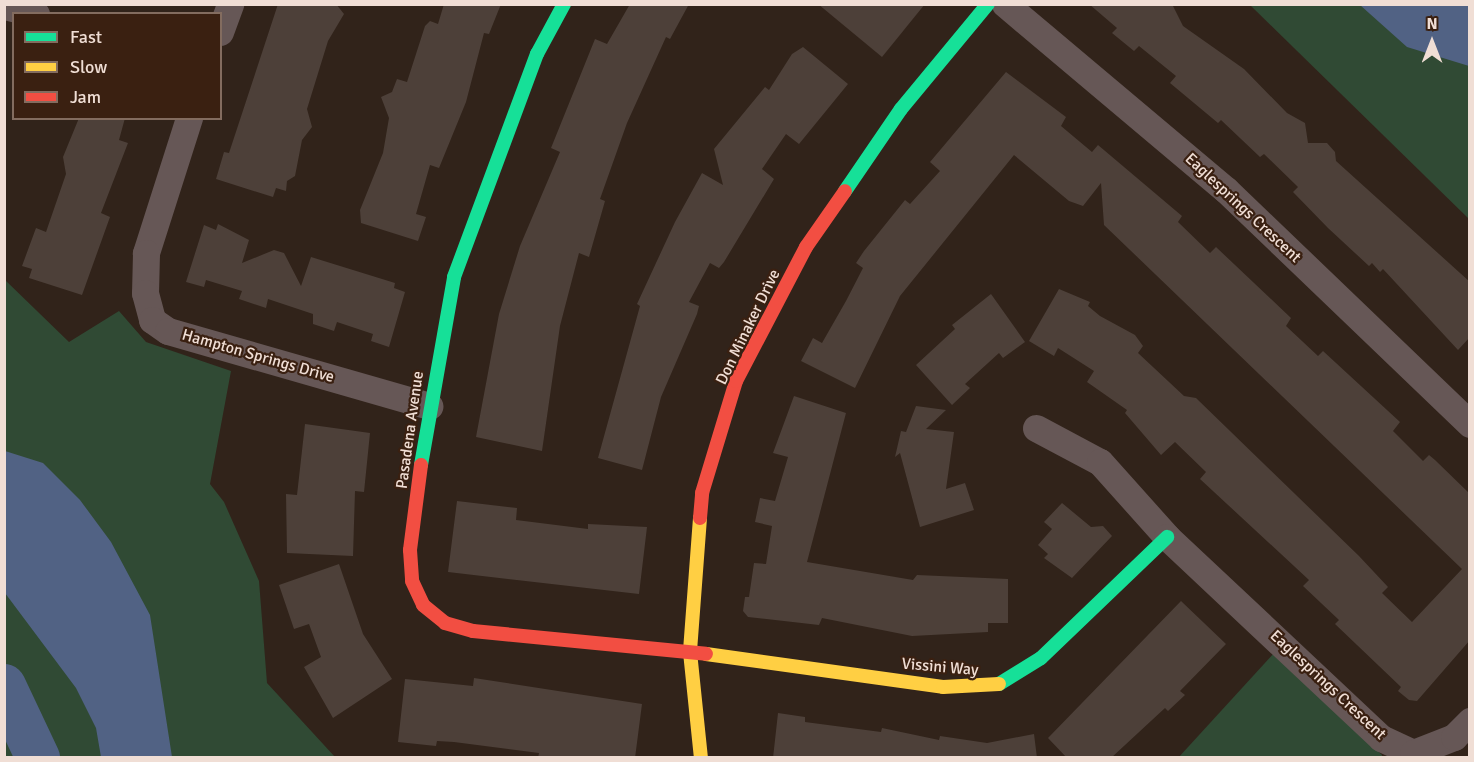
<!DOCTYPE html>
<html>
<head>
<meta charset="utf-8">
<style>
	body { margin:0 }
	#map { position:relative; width:1474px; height:762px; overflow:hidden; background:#31231a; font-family:Signika,sans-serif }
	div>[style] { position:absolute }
	.green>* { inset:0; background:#304a34 }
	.water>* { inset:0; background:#516284 }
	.river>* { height:44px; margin:-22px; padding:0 22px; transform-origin:22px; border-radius:22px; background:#516284 }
	.building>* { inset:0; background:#4d4039 }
	.street>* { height:27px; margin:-13.5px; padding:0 13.5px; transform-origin:13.5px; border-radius:13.5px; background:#665756 }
	.fast>* { height:14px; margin:-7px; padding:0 7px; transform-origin:7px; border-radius:7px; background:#16e098 }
	.slow>* { height:14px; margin:-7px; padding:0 7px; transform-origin:7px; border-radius:7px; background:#ffcf43 }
	.jam>* { height:14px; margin:-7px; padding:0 7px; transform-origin:7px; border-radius:7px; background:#f24e42 }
	span { translate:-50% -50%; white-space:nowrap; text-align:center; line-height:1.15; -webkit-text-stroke:4.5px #3a2011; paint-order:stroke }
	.street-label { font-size:16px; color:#f0ded5 }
	.frame { position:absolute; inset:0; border:6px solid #f0ded5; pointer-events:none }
	.legend { position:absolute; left:12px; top:12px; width:210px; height:108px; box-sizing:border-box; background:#3a2011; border:2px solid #836c5f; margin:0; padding:8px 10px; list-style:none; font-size:18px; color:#f0ded5 }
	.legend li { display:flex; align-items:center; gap:12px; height:30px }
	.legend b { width:30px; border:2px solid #836c5f }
	.north { position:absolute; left:1402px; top:12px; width:60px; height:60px; -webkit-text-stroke:4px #3a2011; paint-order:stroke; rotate:0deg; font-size:16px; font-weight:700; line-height:24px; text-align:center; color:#f0ded5 }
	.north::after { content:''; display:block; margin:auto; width:21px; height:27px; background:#f0ded5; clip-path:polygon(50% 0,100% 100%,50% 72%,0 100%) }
</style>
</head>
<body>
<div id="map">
	<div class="green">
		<i style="clip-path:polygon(1250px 5px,1469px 5px,1469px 219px)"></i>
		<i style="clip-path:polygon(4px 279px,69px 342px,119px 311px,146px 342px,231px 371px,210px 484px,224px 502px,259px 581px,267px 683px,335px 757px,5px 757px)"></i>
		<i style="clip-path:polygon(1274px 653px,1382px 755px,1382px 757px,1178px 758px)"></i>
	</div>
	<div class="water">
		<i style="clip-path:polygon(1360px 5px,1469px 5px,1469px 66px,1407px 47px)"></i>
		<i style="clip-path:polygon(5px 451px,43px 463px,80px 500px,111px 542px,150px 615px,172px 757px,101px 757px,96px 728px,76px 688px,5px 593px)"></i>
	</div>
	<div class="river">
		<i style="left:4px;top:686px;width:80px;rotate:64.7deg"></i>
	</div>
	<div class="building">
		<i style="clip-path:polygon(278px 4px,336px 4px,344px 14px,328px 41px,307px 109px,312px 127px,302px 140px,295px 176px,287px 181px,286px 191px,276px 188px,273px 197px,216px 179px,224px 152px,229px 153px)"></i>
		<i style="clip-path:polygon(444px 4px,501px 4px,489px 34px,484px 33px,466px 102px,439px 168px,430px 165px,416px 214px,426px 217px,418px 241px,361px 223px,360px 210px,383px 153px,389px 118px,381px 97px,392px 92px,397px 79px,407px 82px,425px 26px,430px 21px,438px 24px)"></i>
		<i style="clip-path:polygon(630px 4px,689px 4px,670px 39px,666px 37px,627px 123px,600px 199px,605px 201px,589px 257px,579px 253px,560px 326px,542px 451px,476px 437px,499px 314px,520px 246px,560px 152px,551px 148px,595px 39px,607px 44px)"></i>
		<i style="clip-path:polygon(818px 4px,925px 4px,882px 57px)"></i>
		<i style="clip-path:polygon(1089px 4px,1172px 4px,1183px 26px,1244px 69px,1287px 113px,1305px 123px,1308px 143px,1327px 143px,1335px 152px,1336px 161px,1470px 282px,1470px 337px,1458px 350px,1383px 269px,1380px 272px,1372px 263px,1369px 266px,1328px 228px,1293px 192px,1298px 187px,1264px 154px,1260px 157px,1221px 120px,1218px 123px,1170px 83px,1176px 76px,1139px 46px,1134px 51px,1112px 33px,1117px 28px)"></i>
		<i style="clip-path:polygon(803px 47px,848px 84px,799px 144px,786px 134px,762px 169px,774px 179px,724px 262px,719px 268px,710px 263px,689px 302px,699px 306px,697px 314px,661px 397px,642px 470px,598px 458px,640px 306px,637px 304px,675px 222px,702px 173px,723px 185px,714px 149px,765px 87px,769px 90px,792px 54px)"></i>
		<i style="clip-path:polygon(1006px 72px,1066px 117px,1061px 126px,1092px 152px,1098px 145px,1182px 216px,1178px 222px,1210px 253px,1216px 247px,1291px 318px,1286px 326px,1318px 356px,1323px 351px,1400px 422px,1393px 431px,1423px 461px,1429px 455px,1435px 460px,1470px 494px,1470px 640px,1417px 701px,1409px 700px,1398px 691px,1401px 687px,1335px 624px,1339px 620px,1303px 586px,1309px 580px,1200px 479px,1206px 472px,1175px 442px,1161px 455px,1125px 413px,1127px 410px,1087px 382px,1094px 371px,1058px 348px,1054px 356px,1029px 341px,1059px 289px,1090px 302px,1088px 306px,1100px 316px,1135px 335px,1143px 346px,1138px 353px,1184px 396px,1196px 398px,1359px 556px,1388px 587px,1382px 593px,1412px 622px,1462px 569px,1104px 225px,1101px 183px,1083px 206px,1069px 201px,1014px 155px,900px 296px,855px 388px,801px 361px,813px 338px,822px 343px,846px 301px,863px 268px,856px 263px,864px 251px,905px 200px,910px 204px,940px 171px,930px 162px)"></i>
		<i style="clip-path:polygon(79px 118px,125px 118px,119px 140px,128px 143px,101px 213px,110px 217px,82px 295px,29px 278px,32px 269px,22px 266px,36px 228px,46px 232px,66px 174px,63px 157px)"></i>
		<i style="clip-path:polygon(218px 224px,249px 240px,242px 263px,274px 250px,284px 253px,301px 286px,311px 257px,395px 283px,394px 288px,405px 292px,389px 347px,371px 341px,373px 334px,337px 322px,334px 331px,313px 324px,313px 314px,268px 299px,266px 308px,239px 299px,242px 291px,206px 280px,204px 287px,186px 282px,204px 225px,216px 230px)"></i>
		<i style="clip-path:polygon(991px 294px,1025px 342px,1003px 358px,999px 353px,965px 384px,970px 388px,952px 405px,916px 365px,955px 329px,952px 325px)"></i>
		<i style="clip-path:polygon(794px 396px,846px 413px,807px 562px,913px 580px,917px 575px,1008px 579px,1008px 623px,988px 623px,988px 632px,912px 636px,822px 618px,819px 625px,748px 617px,743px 611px,745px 597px,749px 597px,754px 563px,766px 564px,772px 526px,755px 522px,760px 498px,775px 501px,788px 457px,773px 453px)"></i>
		<i style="clip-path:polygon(916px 406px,946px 410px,926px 429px,954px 432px,946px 489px,965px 483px,974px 510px,920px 527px,900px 453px,895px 457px,901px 431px,906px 432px)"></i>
		<i style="clip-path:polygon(305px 424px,370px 433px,364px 492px,355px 491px,353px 556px,287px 553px,286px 494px,297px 495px)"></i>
		<i style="clip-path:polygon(457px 501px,517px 508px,516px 520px,588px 529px,588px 524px,647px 527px,639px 594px,448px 572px)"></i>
		<i style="clip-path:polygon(1062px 503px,1091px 527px,1103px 526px,1112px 536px,1072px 578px,1044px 558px,1048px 554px,1038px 545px,1052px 529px,1044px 522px)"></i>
		<i style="clip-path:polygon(339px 564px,363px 634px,392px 679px,333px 718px,304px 667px,321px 657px,309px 624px,294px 629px,279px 585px)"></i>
		<i style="clip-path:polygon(1181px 601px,1226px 644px,1180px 691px,1185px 695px,1168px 711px,1165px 708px,1111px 758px,1067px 758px,1048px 738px)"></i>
		<i style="clip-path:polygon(474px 678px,642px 704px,635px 758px,538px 758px,539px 753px,454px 742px,437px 741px,436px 746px,398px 742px,405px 679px,473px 686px)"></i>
		<i style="clip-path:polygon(778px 713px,805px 717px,805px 722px,881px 732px,882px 728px,939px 740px,940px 736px,987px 743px,1034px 734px,1037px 758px,773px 758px)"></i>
	</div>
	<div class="street">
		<i style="left:1005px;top:4px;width:289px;rotate:40.1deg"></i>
		<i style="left:1226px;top:190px;width:338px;rotate:43.8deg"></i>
		<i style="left:4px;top:6px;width:33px;rotate:14deg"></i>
		<i style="left:220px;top:32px;width:30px;rotate:-70deg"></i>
		<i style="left:189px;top:118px;width:142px;rotate:107.7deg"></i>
		<i style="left:146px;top:253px;width:40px;rotate:91.4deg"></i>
		<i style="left:145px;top:293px;width:28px;rotate:75deg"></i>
		<i style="left:152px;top:320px;width:19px;rotate:35deg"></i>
		<i style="left:168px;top:331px;width:272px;rotate:16deg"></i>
		<i style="left:1036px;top:428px;width:72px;rotate:28deg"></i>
		<i style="left:1100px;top:462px;width:101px;rotate:48.2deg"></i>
		<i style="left:1167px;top:537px;width:294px;rotate:43.2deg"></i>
		<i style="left:1381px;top:738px;width:35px;rotate:25deg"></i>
		<i style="left:1413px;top:753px;width:44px;rotate:-21.3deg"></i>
		<i style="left:1454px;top:737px;width:23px;rotate:-45deg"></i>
	</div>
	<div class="fast">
		<i style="left:845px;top:191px;width:99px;rotate:-55.7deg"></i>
		<i style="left:901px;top:109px;width:136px;rotate:-50.4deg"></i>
		<i style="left:421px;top:465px;width:191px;rotate:-80deg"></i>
		<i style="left:454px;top:277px;width:238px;rotate:-69.6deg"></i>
		<i style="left:537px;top:54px;width:57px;rotate:-61.6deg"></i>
		<i style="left:999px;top:684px;width:49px;rotate:-31.8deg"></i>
		<i style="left:1041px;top:658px;width:175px;rotate:-43.8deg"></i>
	</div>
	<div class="slow">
		<i style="left:700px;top:518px;width:134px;rotate:94.3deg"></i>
		<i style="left:690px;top:652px;width:107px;rotate:84.1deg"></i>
		<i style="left:706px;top:654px;width:239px;rotate:7.9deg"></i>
		<i style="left:943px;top:687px;width:56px;rotate:-3.1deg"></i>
	</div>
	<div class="jam">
		<i style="left:421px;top:465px;width:86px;rotate:97.4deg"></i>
		<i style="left:410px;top:550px;width:31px;rotate:86deg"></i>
		<i style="left:412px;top:581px;width:26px;rotate:65deg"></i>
		<i style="left:423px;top:605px;width:28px;rotate:39deg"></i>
		<i style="left:445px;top:623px;width:29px;rotate:16deg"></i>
		<i style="left:473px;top:631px;width:234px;rotate:5.6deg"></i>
		<i style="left:700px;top:518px;width:25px;rotate:-85deg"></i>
		<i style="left:702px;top:493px;width:117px;rotate:-73.1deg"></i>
		<i style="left:736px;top:381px;width:151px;rotate:-62.4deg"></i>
		<i style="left:806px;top:247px;width:68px;rotate:-55.1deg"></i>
	</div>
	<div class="street-label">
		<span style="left:1243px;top:208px;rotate:43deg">Eaglesprings Crescent</span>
		<span style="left:748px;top:327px;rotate:-64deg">Don Minaker Drive</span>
		<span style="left:258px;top:356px;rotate:16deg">Hampton Springs Drive</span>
		<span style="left:410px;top:430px;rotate:-82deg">Pasadena Avenue</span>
		<span style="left:940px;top:667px;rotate:5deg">Vissini Way</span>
		<span style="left:1328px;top:685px;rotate:43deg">Eaglesprings Crescent</span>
	</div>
	<div class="frame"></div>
	<ul class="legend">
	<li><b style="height:8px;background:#16e098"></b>Fast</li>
	<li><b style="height:8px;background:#ffcf43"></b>Slow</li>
	<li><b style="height:8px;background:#f24e42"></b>Jam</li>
	</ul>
	<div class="north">N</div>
</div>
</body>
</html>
